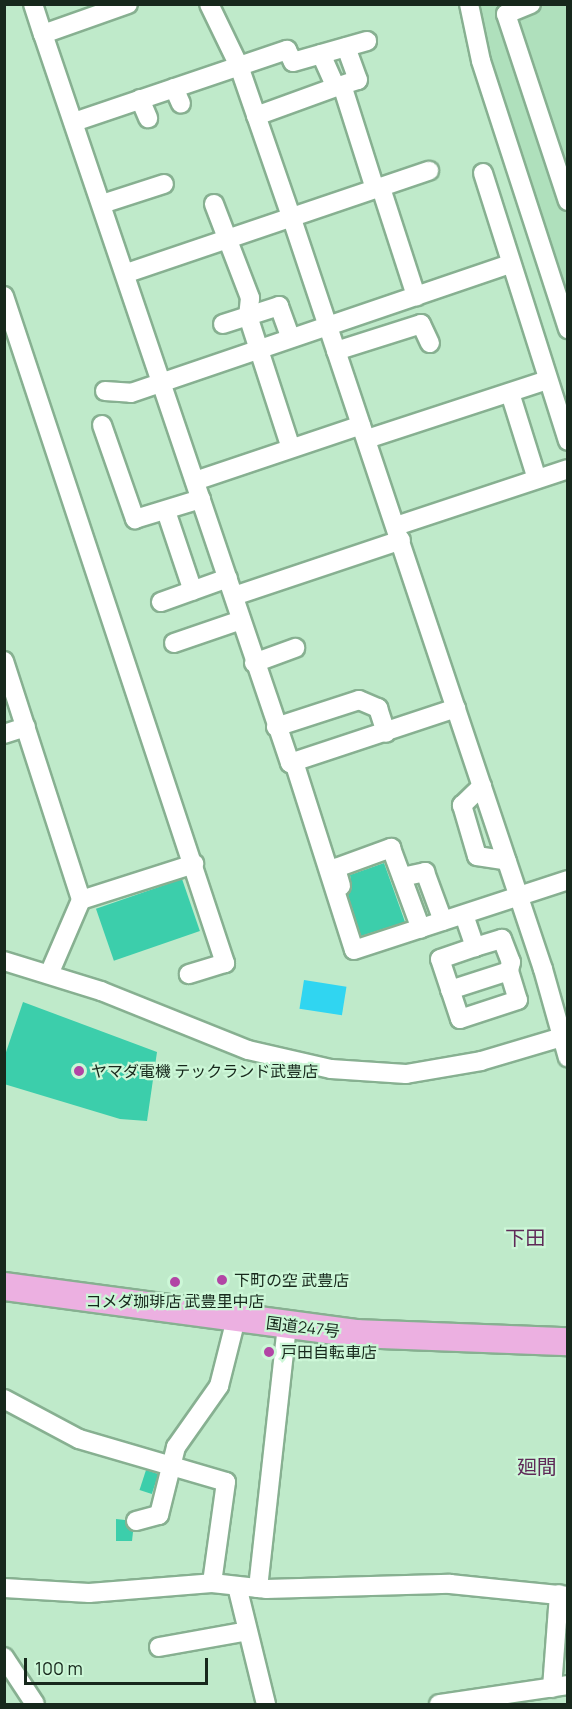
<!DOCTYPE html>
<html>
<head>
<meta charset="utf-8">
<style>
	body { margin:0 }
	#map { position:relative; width:572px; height:1709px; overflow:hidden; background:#bfeaca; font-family:Manrope,"Noto Sans JP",sans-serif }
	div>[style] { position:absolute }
	.built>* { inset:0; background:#afe0bc }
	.water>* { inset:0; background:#30d5f1; transform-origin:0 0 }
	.building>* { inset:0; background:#3cceab; transform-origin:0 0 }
	.path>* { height:2px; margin-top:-1px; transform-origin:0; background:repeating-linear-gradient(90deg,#688570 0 3px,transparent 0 7.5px) }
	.roads { filter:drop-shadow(2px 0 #87b091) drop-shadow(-2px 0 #87b091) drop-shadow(0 2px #87b091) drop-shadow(0 -2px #87b091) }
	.minor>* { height:18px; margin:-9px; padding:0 9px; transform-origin:9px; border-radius:9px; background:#fff }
	.highway>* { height:27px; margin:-13.5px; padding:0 13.5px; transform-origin:13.5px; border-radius:13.5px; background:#ecb0e1 }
	.dots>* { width:16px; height:16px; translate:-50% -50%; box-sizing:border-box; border:3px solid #ccf7d7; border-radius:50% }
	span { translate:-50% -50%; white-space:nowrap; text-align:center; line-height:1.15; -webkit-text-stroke:4.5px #ccf7d7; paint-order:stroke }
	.poi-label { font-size:16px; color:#17281c }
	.left { translate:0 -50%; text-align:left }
	.street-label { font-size:16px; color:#17281c }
	.quarter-label { font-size:20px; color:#5f2a58 }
	.frame { position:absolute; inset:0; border:6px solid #17281c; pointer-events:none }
	.scale { position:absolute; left:24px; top:1658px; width:184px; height:27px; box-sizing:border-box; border:3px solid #17281c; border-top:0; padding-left:8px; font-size:18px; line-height:21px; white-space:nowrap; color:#17281c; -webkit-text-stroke:4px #ccf7d7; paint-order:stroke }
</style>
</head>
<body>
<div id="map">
	<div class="built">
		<i style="clip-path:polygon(479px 5px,567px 5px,567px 295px,490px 67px)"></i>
	</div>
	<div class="water">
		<i style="left:304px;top:980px;width:43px;height:29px;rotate:9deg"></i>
	</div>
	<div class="building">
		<i style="clip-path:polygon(384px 863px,405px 922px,361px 936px,348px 895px,352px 888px,350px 875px)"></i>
		<i style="left:182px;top:879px;width:55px;height:91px;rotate:71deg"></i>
		<i style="clip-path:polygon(23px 1002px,157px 1052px,147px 1121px,120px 1119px,4px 1084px,4px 1058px)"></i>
		<i style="left:146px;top:1470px;width:13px;height:21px;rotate:18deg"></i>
		<i style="clip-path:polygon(116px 1519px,125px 1520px,133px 1532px,132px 1541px,116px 1541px)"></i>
	</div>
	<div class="path">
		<i style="left:395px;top:4px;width:2px;rotate:27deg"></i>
	</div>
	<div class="roads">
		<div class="minor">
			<i style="left:33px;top:4px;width:32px;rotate:72deg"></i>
			<i style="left:128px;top:4px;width:90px;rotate:160.6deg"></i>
			<i style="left:43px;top:34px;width:770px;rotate:71.28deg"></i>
			<i style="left:290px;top:763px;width:175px;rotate:-18.3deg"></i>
			<i style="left:209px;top:4px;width:69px;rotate:64.2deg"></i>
			<i style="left:239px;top:66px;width:162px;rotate:70.9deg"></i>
			<i style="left:292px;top:219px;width:791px;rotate:71.5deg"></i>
			<i style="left:543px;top:969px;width:92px;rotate:74.3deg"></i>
			<i style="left:469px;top:4px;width:58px;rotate:78.1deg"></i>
			<i style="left:481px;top:61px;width:282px;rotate:72deg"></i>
			<i style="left:531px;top:4px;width:27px;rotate:158deg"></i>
			<i style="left:506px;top:14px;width:197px;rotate:71.7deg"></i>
			<i style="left:321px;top:54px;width:36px;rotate:66deg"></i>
			<i style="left:336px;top:87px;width:23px;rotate:-18deg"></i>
			<i style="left:358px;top:80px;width:35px;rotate:-110deg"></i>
			<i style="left:342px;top:85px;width:109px;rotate:72.4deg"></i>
			<i style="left:174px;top:88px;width:17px;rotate:66deg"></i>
			<i style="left:140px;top:99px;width:21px;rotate:67deg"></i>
			<i style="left:256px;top:116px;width:85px;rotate:-19.9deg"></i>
			<i style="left:74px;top:122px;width:225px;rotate:-18.7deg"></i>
			<i style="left:287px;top:50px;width:13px;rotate:63deg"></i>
			<i style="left:293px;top:62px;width:77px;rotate:-15.8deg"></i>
			<i style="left:483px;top:173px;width:281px;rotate:72.4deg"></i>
			<i style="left:381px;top:188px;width:114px;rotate:72deg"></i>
			<i style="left:102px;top:204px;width:65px;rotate:-17.9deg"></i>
			<i style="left:214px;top:204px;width:101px;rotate:69deg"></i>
			<i style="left:250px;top:298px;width:18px;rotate:96deg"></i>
			<i style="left:248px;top:316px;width:139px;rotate:72deg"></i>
			<i style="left:127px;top:273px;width:319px;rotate:-18.7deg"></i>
			<i style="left:4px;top:296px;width:703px;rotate:71.67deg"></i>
			<i style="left:225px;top:963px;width:38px;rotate:163deg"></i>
			<i style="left:223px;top:324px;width:59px;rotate:-17.8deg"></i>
			<i style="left:279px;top:306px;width:33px;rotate:70deg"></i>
			<i style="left:336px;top:351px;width:89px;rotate:-17.6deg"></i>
			<i style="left:421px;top:324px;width:21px;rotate:65deg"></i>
			<i style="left:105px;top:391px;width:26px;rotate:4deg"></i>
			<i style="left:131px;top:393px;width:401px;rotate:-18.8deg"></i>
			<i style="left:510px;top:393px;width:90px;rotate:72.6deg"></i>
			<i style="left:102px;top:425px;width:100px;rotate:70.7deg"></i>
			<i style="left:135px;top:519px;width:69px;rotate:-16.9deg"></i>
			<i style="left:367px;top:439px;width:189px;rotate:-18.1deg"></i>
			<i style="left:195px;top:481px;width:175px;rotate:-18.6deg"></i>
			<i style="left:166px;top:511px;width:84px;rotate:71.4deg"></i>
			<i style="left:396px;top:526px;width:181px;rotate:-18.3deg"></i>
			<i style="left:234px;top:596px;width:176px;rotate:-18.5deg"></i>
			<i style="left:161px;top:602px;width:71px;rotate:-19.7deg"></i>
			<i style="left:174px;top:643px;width:71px;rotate:-18.9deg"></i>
			<i style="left:4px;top:661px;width:251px;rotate:72.1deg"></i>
			<i style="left:81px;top:900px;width:78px;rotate:113.3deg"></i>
			<i style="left:254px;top:663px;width:44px;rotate:-20.1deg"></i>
			<i style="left:276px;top:727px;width:87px;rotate:-18deg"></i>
			<i style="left:359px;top:700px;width:21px;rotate:23deg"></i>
			<i style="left:378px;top:708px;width:26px;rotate:72deg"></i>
			<i style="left:4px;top:734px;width:23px;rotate:-18deg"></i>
			<i style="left:294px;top:762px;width:197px;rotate:72.3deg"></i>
			<i style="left:354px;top:950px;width:225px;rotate:-18.1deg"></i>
			<i style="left:482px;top:786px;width:28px;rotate:136deg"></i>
			<i style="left:462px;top:805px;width:53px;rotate:73.6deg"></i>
			<i style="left:477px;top:856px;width:30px;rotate:9deg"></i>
			<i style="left:402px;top:877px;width:24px;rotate:-12deg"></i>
			<i style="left:425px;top:872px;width:52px;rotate:69.8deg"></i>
			<i style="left:341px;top:886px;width:19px;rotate:-106deg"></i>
			<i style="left:336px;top:868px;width:59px;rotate:-20deg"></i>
			<i style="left:391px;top:848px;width:86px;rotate:69.7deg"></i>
			<i style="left:81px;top:900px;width:119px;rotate:-17.7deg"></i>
			<i style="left:464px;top:915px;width:34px;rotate:71deg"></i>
			<i style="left:475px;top:947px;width:28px;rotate:-17deg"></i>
			<i style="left:502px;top:939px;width:25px;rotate:69deg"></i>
			<i style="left:511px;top:962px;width:9px;rotate:103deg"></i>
			<i style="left:509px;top:971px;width:30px;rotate:73deg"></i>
			<i style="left:518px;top:1000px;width:61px;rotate:161.9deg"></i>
			<i style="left:460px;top:1019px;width:63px;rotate:-108.4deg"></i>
			<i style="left:440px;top:959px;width:37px;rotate:-19deg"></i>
			<i style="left:4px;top:961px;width:102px;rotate:17.2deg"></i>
			<i style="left:101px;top:991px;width:158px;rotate:21.9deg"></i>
			<i style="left:248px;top:1050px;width:85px;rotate:12.9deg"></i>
			<i style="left:331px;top:1069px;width:75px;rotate:3.8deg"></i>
			<i style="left:406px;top:1074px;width:76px;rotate:-9.8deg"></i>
			<i style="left:481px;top:1061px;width:91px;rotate:-16.6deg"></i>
			<i style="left:450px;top:990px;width:62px;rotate:-17.9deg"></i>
			<i style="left:4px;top:1399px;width:85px;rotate:28.1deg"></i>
			<i style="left:79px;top:1439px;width:153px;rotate:16.3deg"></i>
			<i style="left:226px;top:1482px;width:102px;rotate:97.9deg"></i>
			<i style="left:136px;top:1521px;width:24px;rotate:-15deg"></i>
			<i style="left:159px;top:1515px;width:70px;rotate:-76deg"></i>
			<i style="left:176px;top:1447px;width:75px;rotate:-54.8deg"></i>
			<i style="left:219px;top:1386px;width:69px;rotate:-75.8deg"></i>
			<i style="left:237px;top:1586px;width:122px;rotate:76.2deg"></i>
			<i style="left:4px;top:1588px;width:85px;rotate:3.4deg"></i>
			<i style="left:89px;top:1593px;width:123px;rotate:-4.6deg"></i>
			<i style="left:212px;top:1583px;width:54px;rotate:6.3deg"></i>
			<i style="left:266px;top:1589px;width:184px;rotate:-1.6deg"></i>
			<i style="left:450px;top:1584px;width:119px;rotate:5.8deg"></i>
			<i style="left:258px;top:1588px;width:265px;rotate:-83.7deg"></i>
			<i style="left:159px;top:1647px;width:90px;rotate:-10.2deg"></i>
			<i style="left:4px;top:1657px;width:56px;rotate:56.6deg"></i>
			<i style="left:552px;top:1688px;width:94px;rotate:-85.7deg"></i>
			<i style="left:439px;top:1704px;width:130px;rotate:-8.4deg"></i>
		</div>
		<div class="highway">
			<i style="left:4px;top:1286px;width:354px;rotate:7.6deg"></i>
			<i style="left:355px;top:1333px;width:213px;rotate:2.2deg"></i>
		</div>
	</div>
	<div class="dots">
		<i style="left:79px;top:1071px;background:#b245a5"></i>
		<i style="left:222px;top:1280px;background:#b245a5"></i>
		<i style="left:175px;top:1282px;background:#b245a5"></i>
		<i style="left:269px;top:1352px;background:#b245a5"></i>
	</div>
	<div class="poi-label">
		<span class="left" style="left:91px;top:1071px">ヤマダ電機 テックランド武豊店</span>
		<span class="left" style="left:234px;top:1280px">下町の空 武豊店</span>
		<span style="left:175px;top:1301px">コメダ珈琲店 武豊里中店</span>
		<span class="left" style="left:281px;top:1352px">戸田自転車店</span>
	</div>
	<div class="street-label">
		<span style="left:303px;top:1327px;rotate:7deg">国道247号</span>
	</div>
	<div class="quarter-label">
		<span style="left:525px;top:1237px">下田</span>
		<span style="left:537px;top:1466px">廻間</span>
	</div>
	<div class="frame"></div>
	<div class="scale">100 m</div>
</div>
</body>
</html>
